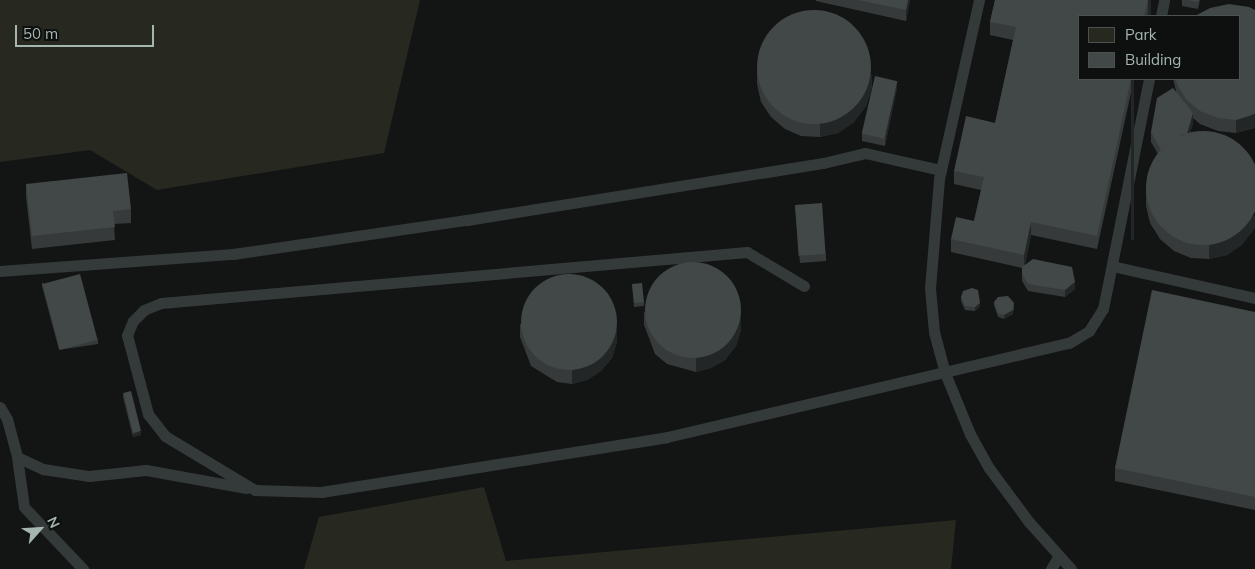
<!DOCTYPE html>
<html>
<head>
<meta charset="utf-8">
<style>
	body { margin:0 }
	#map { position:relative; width:1255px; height:569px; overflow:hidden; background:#131515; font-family:Mulish,sans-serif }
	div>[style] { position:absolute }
	.green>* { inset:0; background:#27281f }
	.lane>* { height:11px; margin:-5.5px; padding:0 5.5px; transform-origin:5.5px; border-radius:5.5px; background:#343a39 }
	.wall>* { inset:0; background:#363a3a }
	.shaded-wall>* { inset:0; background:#232626; transform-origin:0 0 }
	.building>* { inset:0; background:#424847; transform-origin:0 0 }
	.round { border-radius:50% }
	span { translate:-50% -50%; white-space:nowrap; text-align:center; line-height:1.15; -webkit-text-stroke:4px #0e1010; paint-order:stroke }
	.legend { position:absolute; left:1078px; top:15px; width:162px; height:65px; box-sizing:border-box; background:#0e1010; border:1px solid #4a5250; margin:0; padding:6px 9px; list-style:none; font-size:15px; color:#a5b6b0 }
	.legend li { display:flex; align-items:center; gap:10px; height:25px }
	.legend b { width:25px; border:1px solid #4a5250 }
	.north { position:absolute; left:15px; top:504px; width:50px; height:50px; -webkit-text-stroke:4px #0e1010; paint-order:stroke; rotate:64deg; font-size:14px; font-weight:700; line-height:20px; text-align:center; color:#a5b6b0 }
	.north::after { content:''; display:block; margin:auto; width:18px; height:22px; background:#a5b6b0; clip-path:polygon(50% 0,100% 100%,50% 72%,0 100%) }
	.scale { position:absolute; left:15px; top:25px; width:139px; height:22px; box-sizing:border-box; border:2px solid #a5b6b0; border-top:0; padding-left:6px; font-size:15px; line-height:18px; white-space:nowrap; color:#a5b6b0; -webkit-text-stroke:4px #0e1010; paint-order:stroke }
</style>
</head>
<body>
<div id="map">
	<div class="green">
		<i style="clip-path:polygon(0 0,420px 0,384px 153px,157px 190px,90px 150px,0 162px)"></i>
		<i style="clip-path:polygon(484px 487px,506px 561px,956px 520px,951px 569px,304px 569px,319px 517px)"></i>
	</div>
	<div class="lane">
		<i style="left:979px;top:0;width:183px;rotate:102.6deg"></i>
		<i style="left:939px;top:179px;width:109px;rotate:94.7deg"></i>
		<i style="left:930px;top:288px;width:44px;rotate:84.8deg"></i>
		<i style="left:934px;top:332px;width:42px;rotate:75deg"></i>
		<i style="left:945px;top:373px;width:66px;rotate:67.7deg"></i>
		<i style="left:970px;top:434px;width:39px;rotate:61deg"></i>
		<i style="left:989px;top:468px;width:67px;rotate:53.5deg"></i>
		<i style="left:1029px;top:522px;width:63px;rotate:48.2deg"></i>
		<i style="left:1161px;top:16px;width:16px;rotate:-79deg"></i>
		<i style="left:1112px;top:266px;width:147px;rotate:12.6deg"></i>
		<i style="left:0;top:271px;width:234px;rotate:-4.2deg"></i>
		<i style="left:233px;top:254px;width:236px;rotate:-8.3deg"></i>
		<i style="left:467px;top:220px;width:361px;rotate:-9.1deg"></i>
		<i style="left:823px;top:163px;width:43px;rotate:-13.4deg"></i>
		<i style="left:865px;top:153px;width:78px;rotate:12.6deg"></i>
		<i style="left:804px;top:286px;width:66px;rotate:-149.2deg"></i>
		<i style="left:747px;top:252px;width:588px;rotate:175.03deg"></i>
		<i style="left:161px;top:303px;width:18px;rotate:158deg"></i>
		<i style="left:144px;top:310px;width:16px;rotate:135deg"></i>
		<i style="left:133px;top:321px;width:15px;rotate:113deg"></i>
		<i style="left:127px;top:335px;width:82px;rotate:75.1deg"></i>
		<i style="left:148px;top:414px;width:28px;rotate:52deg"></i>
		<i style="left:165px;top:436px;width:105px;rotate:31deg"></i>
		<i style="left:255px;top:490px;width:66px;rotate:1.7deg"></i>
		<i style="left:321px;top:492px;width:350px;rotate:-9deg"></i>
		<i style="left:667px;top:437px;width:413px;rotate:-13.2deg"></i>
		<i style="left:1069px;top:343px;width:23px;rotate:-31deg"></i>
		<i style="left:1089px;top:331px;width:26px;rotate:-58deg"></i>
		<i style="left:1103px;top:309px;width:235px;rotate:-78.7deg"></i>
		<i style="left:0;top:407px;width:14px;rotate:60deg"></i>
		<i style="left:7px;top:419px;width:39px;rotate:75deg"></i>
		<i style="left:17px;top:457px;width:50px;rotate:82deg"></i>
		<i style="left:24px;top:507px;width:86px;rotate:46.4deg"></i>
		<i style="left:17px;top:457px;width:29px;rotate:25deg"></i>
		<i style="left:43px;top:469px;width:47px;rotate:8.7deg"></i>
		<i style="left:89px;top:476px;width:57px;rotate:-6deg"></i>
		<i style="left:146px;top:470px;width:102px;rotate:10.2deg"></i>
		<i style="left:1051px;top:569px;width:14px;rotate:-60deg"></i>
	</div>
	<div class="wall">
		<i style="clip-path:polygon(816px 0,910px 0,906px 21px,816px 1px)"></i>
		<i style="clip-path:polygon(995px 0,1151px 0,1147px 16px,1079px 16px,1134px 79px,1097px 249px,1031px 235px,1025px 265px,1075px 289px,1065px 297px,1028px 291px,1022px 281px,1022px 268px,951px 252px,951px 239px,974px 221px,981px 190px,954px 184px,954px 171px,995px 123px,1013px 40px,990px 35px,990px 22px)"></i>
		<i style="clip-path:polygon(1182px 0,1200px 0,1198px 9px,1182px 6px)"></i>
		<i style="clip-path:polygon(757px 71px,872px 87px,866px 106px,854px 122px,838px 133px,820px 137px,801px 136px,785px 129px,771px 117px,761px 102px,757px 84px)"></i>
		<i style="clip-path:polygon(1173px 79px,1239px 79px,1254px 128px,1236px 133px,1218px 131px,1200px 124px,1193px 118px,1193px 123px,1190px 133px,1243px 244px,1227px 255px,1209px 259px,1191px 258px,1174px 251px,1160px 239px,1150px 223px,1146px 206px,1146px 192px,1158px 154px,1151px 142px,1151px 132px,1176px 91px)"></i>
		<i style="clip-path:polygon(897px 88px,885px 146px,862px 141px,862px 134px)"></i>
		<i style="clip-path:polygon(26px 184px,131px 209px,131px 223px,114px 224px,115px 240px,32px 249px,26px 197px)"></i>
		<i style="clip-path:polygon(795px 206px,826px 254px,826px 261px,800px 263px)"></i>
		<i style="clip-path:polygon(42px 282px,98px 340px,98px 344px,59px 350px,42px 286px)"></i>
		<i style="clip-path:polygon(632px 284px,644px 302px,644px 306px,634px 307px)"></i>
		<i style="clip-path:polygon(961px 297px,980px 306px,975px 311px,965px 310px,961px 301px)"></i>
		<i style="clip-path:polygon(994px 302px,1014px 307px,1013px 314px,1004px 319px,998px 317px,994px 305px)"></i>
		<i style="clip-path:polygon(644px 312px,741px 330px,736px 346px,725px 360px,711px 368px,696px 372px,667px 364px,655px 354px,644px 325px)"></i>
		<i style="clip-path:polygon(1255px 312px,1255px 510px,1115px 481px,1115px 468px)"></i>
		<i style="clip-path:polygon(520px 324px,617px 342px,612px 358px,601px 371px,587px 380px,572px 384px,557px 382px,531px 366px,520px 337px)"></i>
		<i style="clip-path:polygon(123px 393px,141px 435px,133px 437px,123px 397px)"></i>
	</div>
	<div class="shaded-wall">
		<i style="clip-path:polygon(908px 0,910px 0,906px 21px,906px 10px)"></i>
		<i style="left:1148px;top:0;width:3px;height:16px"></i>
		<i style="clip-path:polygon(872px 74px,872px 87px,866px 106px,854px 122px,838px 133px,820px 137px,820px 124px)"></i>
		<i style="left:1131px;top:79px;width:3px;height:161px"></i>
		<i style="clip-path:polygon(897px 81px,897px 88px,885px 146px,885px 139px)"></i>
		<i style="clip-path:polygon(1193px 113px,1193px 123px,1186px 147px,1162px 162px)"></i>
		<i style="clip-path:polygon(1255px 114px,1255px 127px,1236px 133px,1236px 120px)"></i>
		<i style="clip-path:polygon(1255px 215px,1255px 228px,1243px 244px,1227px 255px,1209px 259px,1209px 246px)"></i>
		<i style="clip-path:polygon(1031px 222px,1031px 235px,1024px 268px,1024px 255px)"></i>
		<i style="clip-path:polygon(1075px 282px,1075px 289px,1065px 297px,1065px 290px)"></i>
		<i style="clip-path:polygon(980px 303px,980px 306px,975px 311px,975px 307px)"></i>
		<i style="clip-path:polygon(1014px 303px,1013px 314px,1004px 319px,1004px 315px)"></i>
		<i style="clip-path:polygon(741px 317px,741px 330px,736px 346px,725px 360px,711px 368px,696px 372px,696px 359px)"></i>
		<i style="clip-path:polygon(617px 329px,617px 342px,612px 358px,601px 371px,587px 380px,572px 384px,572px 371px)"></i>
		<i style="clip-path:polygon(141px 431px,141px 435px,133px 437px,133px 434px)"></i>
	</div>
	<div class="building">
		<i style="clip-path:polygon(858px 0,908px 0,906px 10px)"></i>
		<i style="clip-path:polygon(995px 0,1148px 0,1144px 16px,1079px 16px,1079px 79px,1131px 79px,1097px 236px,1031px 222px,1024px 255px,951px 239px,956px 217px,974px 221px,984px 177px,954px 171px,966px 116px,995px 123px,1016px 27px,990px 22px)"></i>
		<i style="clip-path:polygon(1187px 0,1198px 0,1198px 2px)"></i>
		<i style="clip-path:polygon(1229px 4px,1249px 7px,1255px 10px,1255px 114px,1236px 120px,1218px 118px,1200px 111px,1186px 99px,1177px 84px,1176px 79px,1239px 79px,1239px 16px,1195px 16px,1210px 8px)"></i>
		<i class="round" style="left:757px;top:10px;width:114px;height:114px"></i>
		<i style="left:875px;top:76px;width:23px;height:59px;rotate:13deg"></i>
		<i style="clip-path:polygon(1173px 88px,1193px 113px,1187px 134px,1183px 134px,1167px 144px,1161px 150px,1151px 132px,1157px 98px)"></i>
		<i class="round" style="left:1146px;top:131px;width:114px;height:114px"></i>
		<i style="clip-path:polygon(127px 173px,131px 209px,113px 211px,115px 227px,32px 236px,26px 184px)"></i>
		<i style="left:822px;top:203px;width:51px;height:27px;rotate:86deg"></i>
		<i style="clip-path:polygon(1033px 259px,1072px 267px,1075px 282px,1065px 290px,1028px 284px,1022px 274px,1022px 267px)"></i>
		<i class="round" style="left:645px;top:262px;width:96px;height:96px"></i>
		<i class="round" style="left:521px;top:274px;width:96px;height:96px"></i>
		<i style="left:80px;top:274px;width:68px;height:39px;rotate:75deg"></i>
		<i style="left:642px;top:283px;width:19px;height:10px;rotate:84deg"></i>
		<i style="clip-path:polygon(972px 288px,978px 290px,980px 303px,975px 307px,965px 306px,961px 297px,963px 291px)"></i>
		<i style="clip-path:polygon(1152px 290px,1255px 312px,1255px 497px,1115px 468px)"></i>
		<i style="clip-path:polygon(1008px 296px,1014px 303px,1013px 310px,1004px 315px,998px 313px,994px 302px,998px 297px)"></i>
		<i style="left:131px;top:391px;width:41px;height:8px;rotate:76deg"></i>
	</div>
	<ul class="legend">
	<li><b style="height:14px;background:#27281f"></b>Park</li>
	<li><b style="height:14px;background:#424847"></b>Building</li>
	</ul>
	<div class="north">N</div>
	<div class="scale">50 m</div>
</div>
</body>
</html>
